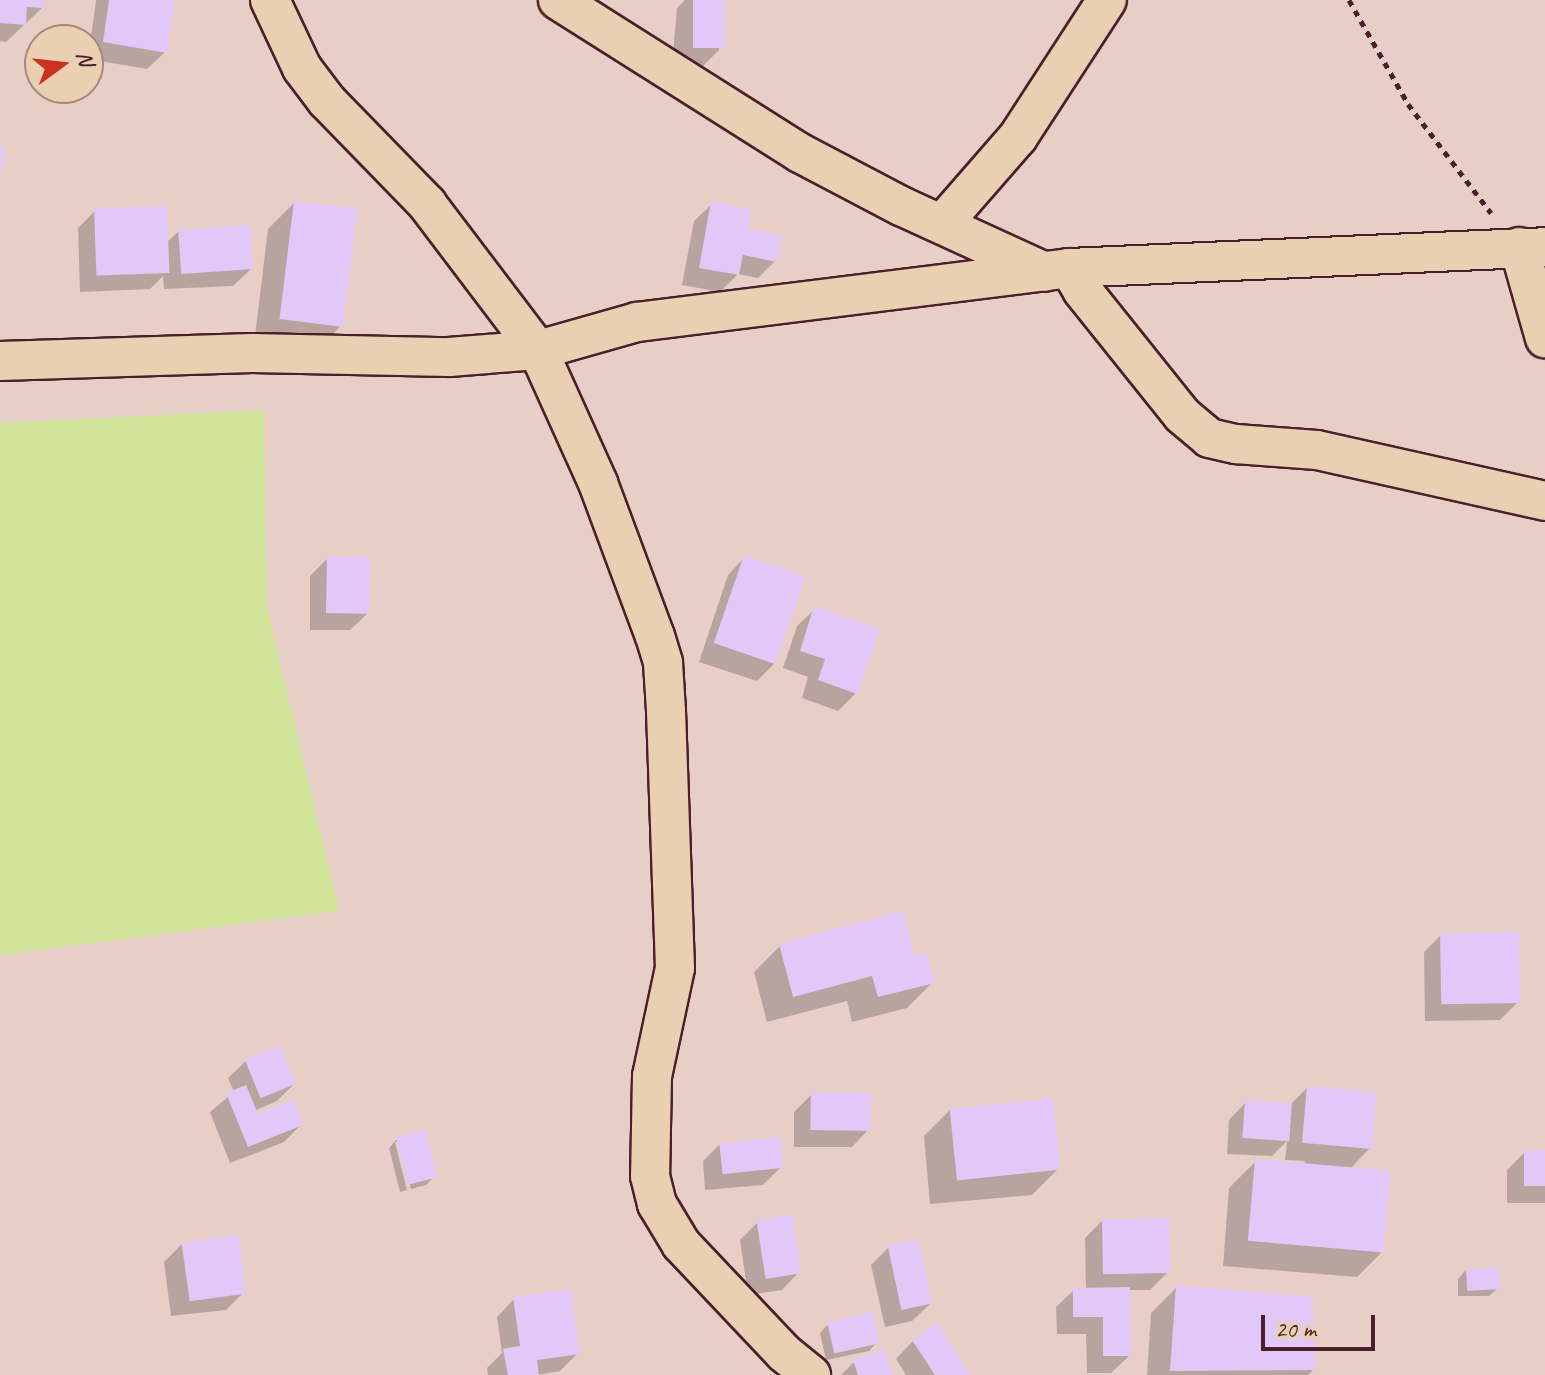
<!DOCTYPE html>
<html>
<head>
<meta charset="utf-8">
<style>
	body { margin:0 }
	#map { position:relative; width:1545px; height:1375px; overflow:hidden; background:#e7cec7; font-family:Caveat,sans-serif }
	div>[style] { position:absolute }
	.green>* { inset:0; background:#d0e499 }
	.shadow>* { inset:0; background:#0003 }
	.building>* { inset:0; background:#e1c8f8; transform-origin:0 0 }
	.path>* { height:5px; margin-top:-2.5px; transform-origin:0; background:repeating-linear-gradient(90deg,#4a1f2b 0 6px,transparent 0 12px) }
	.roads { filter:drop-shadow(2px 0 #4a1f2b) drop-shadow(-2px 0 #4a1f2b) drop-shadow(0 2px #4a1f2b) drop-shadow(0 -2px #4a1f2b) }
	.street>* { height:38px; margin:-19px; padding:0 19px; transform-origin:19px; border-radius:19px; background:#ead0b2 }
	span { translate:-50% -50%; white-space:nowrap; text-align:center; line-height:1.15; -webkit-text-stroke:7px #ead0b2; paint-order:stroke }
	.north { position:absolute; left:24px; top:24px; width:80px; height:80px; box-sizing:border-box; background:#ead0b2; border:2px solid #aa897c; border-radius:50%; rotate:75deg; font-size:22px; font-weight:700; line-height:32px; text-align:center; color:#4a1f2b }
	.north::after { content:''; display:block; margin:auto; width:28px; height:36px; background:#c8321e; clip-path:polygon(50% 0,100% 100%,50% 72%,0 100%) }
	.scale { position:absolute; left:1261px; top:1315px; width:114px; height:36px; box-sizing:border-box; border:4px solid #4a1f2b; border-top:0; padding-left:10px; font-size:24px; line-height:28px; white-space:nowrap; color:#4a1f2b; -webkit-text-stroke:6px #ead0b2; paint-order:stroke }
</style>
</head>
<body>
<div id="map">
	<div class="green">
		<i style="clip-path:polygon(264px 410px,266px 604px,339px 911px,0 955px,0 423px)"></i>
	</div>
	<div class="shadow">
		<i style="clip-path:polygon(0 0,43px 0,42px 8px,6px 42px,0 41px)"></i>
		<i style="clip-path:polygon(96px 0,173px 0,165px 52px,147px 69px,88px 59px)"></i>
		<i style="clip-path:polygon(685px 0,723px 0,719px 50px,701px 68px,672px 65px,677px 8px)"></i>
		<i style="clip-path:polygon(294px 203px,341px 326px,314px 352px,254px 344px,268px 229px)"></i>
		<i style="clip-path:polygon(712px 204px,775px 261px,758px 278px,738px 274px,720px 292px,682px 285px,694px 221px)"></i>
		<i style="clip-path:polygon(95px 211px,166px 243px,179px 231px,251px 269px,233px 286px,164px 289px,163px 276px,150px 289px,80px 292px,78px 228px)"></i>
		<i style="clip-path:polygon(745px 557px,774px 664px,757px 681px,699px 662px,728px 575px)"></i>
		<i style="clip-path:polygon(328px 558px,368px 613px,350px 630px,310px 630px,310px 576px)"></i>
		<i style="clip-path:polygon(815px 609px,856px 693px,838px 711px,802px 698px,808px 677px,783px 668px,797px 626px)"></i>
		<i style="clip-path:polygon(1441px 935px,1518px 1002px,1500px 1020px,1425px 1021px,1424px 952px)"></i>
		<i style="clip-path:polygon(780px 946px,913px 958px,933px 982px,907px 1008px,852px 1022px,847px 1001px,767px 1022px,754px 972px)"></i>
		<i style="clip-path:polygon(279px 1047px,294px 1084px,277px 1101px,254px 1111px,257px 1116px,301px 1125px,284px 1142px,230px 1163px,210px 1112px,234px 1092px,228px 1078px,246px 1061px)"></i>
		<i style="clip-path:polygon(1307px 1088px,1370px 1148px,1350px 1169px,1383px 1251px,1357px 1277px,1223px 1266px,1229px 1188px,1255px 1162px,1304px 1165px,1305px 1161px,1285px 1160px,1287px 1141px,1272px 1156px,1227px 1154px,1229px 1120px,1246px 1102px,1290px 1105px)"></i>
		<i style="clip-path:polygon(812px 1094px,869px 1129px,852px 1147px,794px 1147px,794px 1112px)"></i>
		<i style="clip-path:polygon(950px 1110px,1058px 1169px,1032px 1195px,930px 1204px,924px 1136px)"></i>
		<i style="clip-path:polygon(397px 1139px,434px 1177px,426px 1185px,411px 1189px,399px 1142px,395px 1142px,407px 1190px,400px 1192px,389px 1148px)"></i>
		<i style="clip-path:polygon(720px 1144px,781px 1167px,763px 1185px,705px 1190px,703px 1161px)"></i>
		<i style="clip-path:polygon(1525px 1152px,1545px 1152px,1545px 1203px,1507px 1203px,1507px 1170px)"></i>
		<i style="clip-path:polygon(1102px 1221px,1168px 1272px,1150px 1290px,1128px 1290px,1129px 1356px,1111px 1373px,1087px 1373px,1086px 1334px,1057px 1334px,1056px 1307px,1074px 1290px,1086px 1290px,1085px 1238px)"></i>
		<i style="clip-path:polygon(757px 1223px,799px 1272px,782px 1290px,748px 1295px,740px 1240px)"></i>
		<i style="clip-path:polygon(182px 1244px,244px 1292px,226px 1310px,171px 1316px,164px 1262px)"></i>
		<i style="clip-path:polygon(889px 1247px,930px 1304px,912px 1321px,885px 1327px,871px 1265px)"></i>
		<i style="clip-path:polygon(1466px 1270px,1498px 1288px,1489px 1296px,1458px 1296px,1458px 1279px)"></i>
		<i style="clip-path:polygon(1177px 1287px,1313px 1370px,1308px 1375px,1147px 1375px,1151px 1313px)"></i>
		<i style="clip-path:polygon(514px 1299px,578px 1353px,560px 1371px,537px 1375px,488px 1375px,487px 1368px,502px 1353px,497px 1317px)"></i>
		<i style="clip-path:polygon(828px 1324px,877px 1342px,869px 1351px,826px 1360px,820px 1333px)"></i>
		<i style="clip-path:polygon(913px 1341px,968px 1375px,906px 1375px,896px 1359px)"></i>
		<i style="clip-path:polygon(854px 1362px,891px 1375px,841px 1375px)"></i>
	</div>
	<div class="building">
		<i style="clip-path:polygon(0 0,45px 0,44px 8px,27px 7px,26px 25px,0 23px)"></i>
		<i style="clip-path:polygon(109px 0,175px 0,167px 53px,103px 42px)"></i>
		<i style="left:693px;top:0;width:32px;height:48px"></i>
		<i style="clip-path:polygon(0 147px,5px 147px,2px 172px,0 172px)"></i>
		<i style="left:294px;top:201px;width:64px;height:119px;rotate:7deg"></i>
		<i style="clip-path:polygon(711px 201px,751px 209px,748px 229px,782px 235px,777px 262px,743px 255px,739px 275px,699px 268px)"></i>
		<i style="left:167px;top:206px;width:67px;height:73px;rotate:88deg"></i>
		<i style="left:250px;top:225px;width:44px;height:72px;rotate:86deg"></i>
		<i style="left:744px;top:555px;width:65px;height:93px;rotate:19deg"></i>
		<i style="left:327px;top:556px;width:43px;height:57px;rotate:1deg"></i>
		<i style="clip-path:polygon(814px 606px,880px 629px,857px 694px,818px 680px,825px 659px,800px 651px)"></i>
		<i style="clip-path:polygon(903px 911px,914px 956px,927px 953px,935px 983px,878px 997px,872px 976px,793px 997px,779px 944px)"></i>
		<i style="left:1519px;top:932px;width:71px;height:79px;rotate:89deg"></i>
		<i style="left:280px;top:1045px;width:42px;height:38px;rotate:68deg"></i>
		<i style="clip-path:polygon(246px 1085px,258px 1114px,293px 1100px,303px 1125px,248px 1147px,226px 1093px)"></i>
		<i style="left:1307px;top:1086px;width:70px;height:57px;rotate:5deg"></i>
		<i style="left:811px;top:1092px;width:60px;height:38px;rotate:1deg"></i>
		<i style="left:1053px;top:1098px;width:72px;height:104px;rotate:84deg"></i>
		<i style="left:1245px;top:1100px;width:47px;height:38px;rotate:4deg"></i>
		<i style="left:425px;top:1130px;width:49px;height:30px;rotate:76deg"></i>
		<i style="left:780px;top:1137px;width:31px;height:61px;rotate:84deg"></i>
		<i style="left:1524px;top:1150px;width:21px;height:36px"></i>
		<i style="left:1255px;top:1159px;width:136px;height:82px;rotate:5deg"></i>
		<i style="left:792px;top:1215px;width:59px;height:36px;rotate:81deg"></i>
		<i style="left:1169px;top:1218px;width:55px;height:67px;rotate:89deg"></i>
		<i style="left:238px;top:1235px;width:59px;height:57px;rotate:82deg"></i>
		<i style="left:918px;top:1239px;width:66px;height:31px;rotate:78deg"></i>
		<i style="left:1499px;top:1268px;width:21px;height:33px;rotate:87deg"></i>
		<i style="clip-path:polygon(1176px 1285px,1312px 1297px,1315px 1370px,1170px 1371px)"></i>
		<i style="clip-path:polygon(1130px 1287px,1131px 1356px,1103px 1356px,1103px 1317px,1073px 1317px,1073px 1288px)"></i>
		<i style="clip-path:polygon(570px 1289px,580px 1354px,537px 1360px,539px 1375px,508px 1375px,503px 1349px,520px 1346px,513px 1297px)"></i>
		<i style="left:872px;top:1312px;width:32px;height:46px;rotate:77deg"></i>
		<i style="clip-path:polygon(937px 1323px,970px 1375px,935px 1375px,912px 1340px)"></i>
		<i style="clip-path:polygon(884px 1349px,893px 1375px,858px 1375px,853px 1360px)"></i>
	</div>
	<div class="path">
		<i style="left:1349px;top:0;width:120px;rotate:60.4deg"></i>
		<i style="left:1408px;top:104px;width:137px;rotate:52.7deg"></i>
	</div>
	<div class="roads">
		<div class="street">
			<i style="left:270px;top:0;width:75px;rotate:64.8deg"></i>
			<i style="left:302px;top:68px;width:41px;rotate:52.9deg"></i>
			<i style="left:327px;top:101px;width:144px;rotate:45.8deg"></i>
			<i style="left:427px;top:204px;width:183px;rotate:52.8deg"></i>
			<i style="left:538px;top:350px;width:146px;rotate:65.7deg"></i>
			<i style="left:598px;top:483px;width:163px;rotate:69.6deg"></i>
			<i style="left:655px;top:636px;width:28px;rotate:73deg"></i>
			<i style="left:663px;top:663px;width:48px;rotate:86.4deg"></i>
			<i style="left:666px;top:711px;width:257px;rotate:88deg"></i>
			<i style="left:675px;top:968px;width:110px;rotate:102deg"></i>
			<i style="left:652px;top:1076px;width:100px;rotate:91.1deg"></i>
			<i style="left:650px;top:1176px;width:29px;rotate:76deg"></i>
			<i style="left:657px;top:1204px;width:47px;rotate:59deg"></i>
			<i style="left:681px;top:1244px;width:150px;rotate:46.6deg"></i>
			<i style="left:784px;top:1353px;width:35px;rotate:39deg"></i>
			<i style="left:558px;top:0;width:286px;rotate:32.3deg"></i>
			<i style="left:800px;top:153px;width:114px;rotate:27.7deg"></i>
			<i style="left:901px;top:206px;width:158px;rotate:24.6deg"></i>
			<i style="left:943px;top:223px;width:114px;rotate:-48.9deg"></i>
			<i style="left:1018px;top:137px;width:163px;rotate:-57deg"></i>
			<i style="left:1519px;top:247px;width:95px;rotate:74.1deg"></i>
			<i style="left:1069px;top:268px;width:26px;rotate:59deg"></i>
			<i style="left:1082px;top:290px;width:160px;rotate:51.3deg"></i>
			<i style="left:1182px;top:415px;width:35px;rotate:40deg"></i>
			<i style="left:1209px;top:438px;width:28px;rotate:13deg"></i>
			<i style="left:1236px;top:444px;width:81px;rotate:4.2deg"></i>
			<i style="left:1317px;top:450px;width:234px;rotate:12.6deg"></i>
			<i style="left:0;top:361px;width:252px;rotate:-1.8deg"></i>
			<i style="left:252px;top:353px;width:197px;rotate:1.2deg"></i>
			<i style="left:449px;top:357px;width:89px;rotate:-4.5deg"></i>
			<i style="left:538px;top:350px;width:103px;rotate:-15.8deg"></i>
			<i style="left:637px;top:322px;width:435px;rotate:-7.1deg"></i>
			<i style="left:1069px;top:268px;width:476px;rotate:-2.5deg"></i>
		</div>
	</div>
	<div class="north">N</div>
	<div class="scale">20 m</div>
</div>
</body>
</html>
